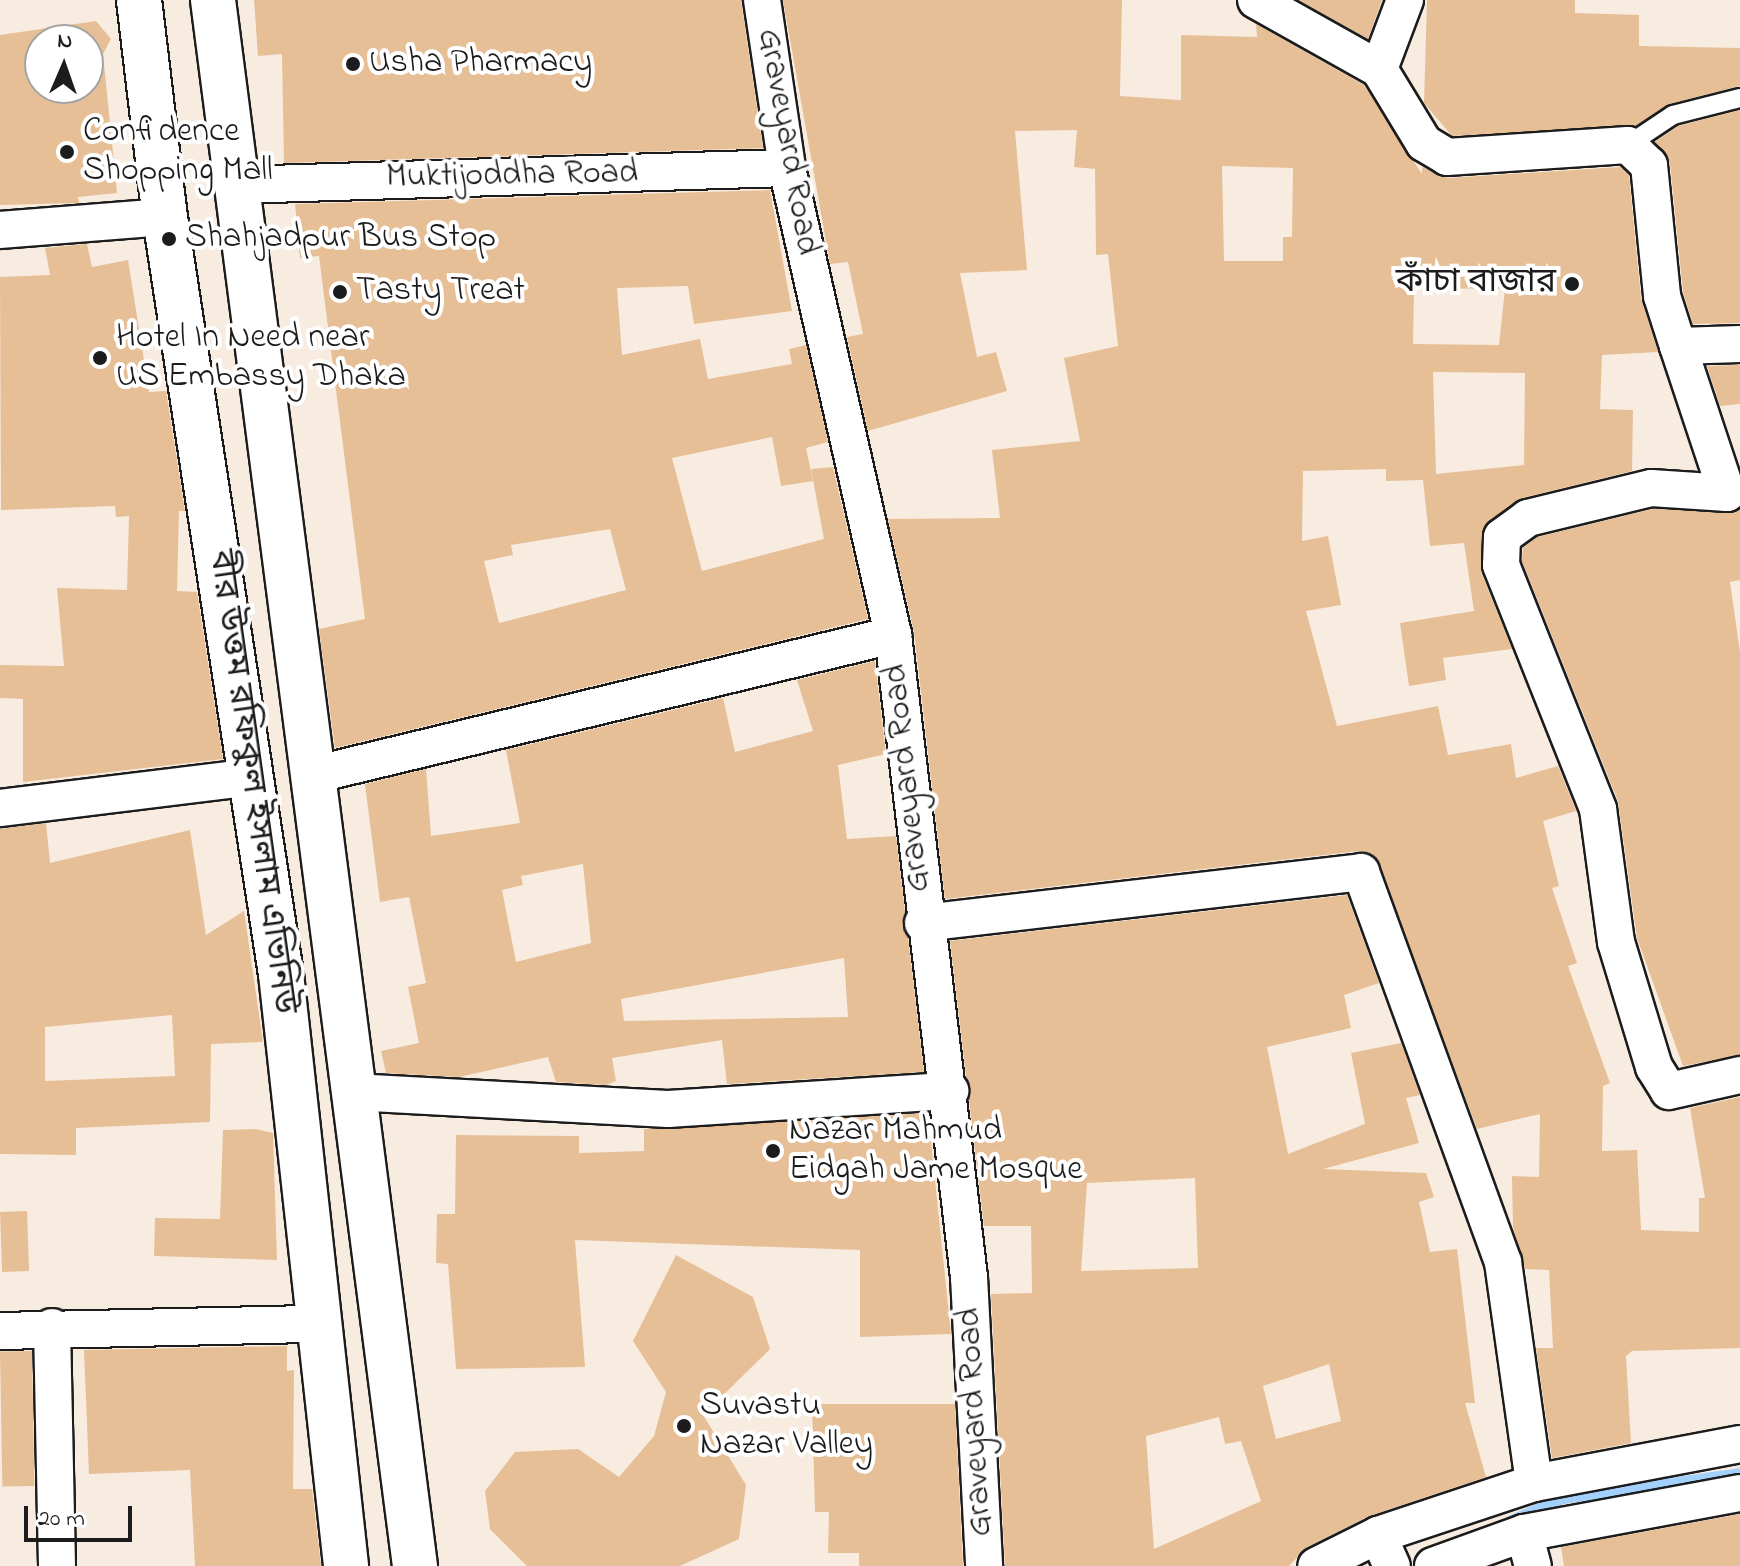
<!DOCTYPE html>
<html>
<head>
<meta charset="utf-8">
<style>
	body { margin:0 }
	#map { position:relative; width:1740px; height:1566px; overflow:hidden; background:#f8ece0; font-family:"Indie Flower","Noto Sans Bengali",sans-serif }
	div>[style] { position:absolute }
	.stream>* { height:11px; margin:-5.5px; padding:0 5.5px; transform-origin:5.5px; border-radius:5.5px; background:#a2d1fe }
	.building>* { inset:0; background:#e6bf97; transform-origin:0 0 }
	.roads { filter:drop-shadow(2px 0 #1c1c1c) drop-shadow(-2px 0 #1c1c1c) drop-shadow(0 2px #1c1c1c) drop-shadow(0 -2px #1c1c1c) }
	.service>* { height:18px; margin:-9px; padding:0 9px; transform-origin:9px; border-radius:9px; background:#fff }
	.minor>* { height:36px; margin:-18px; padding:0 18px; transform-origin:18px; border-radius:18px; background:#fff }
	.primary>* { height:44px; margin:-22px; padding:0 22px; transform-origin:22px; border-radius:22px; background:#fff }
	.dots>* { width:22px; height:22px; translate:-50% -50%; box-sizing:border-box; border:4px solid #fff; border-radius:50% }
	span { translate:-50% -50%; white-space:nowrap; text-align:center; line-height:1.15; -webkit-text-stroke:8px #fff; paint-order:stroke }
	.poi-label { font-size:34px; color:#1c1c1c }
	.left { translate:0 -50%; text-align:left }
	.right { translate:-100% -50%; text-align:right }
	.street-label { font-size:34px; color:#1c1c1c }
	.north { position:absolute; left:24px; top:24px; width:80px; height:80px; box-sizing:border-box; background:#fff; border:2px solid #a4a4a4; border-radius:50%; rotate:2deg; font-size:22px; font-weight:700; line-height:32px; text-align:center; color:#1c1c1c }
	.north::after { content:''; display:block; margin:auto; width:28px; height:36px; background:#1c1c1c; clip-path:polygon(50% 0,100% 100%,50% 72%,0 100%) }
	.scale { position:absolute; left:24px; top:1506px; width:108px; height:36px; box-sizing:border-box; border:4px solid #1c1c1c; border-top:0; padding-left:10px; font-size:24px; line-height:28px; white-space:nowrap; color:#1c1c1c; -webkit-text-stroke:6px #fff; paint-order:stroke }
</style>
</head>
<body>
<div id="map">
	<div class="stream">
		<i style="left:1511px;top:1520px;width:56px;rotate:-23.3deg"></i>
		<i style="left:1562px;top:1498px;width:180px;rotate:-8deg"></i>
	</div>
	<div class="building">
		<i style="clip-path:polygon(254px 0,741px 0,763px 148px,284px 163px,282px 54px,258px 56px)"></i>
		<i style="clip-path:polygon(evenodd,783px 0,1122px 0,1120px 96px,1181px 100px,1181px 35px,1257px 37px,1256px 24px,1364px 85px,1422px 174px,1422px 167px,1448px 178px,1620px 167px,1629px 175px,1641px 298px,1658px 352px,1602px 355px,1600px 409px,1633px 410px,1632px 471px,1522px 498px,1484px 527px,1481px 572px,1512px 649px,1443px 658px,1446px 680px,1409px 686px,1400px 623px,1474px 611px,1464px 543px,1430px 546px,1423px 480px,1386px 481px,1386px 469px,1303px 471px,1302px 541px,1328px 536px,1341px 605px,1306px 611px,1337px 726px,1438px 706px,1448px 755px,1511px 744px,1516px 778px,1558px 766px,1576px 811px,1543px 821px,1559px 886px,1552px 888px,1577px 963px,1568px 966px,1610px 1083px,1603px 1086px,1602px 1151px,1637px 1150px,1641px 1230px,1699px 1232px,1699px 1198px,1705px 1198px,1690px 1108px,1740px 1097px,1740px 1348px,1632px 1351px,1626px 1356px,1631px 1443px,1552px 1458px,1536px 1348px,1553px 1348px,1549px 1270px,1525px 1269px,1513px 1227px,1512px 1176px,1539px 1177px,1540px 1114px,1477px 1129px,1375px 857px,1359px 851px,945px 899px,914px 632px,888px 519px,1000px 518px,992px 450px,1080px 441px,1064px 358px,1118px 346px,1108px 254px,1096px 255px,1095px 169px,1074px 167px,1077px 130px,1015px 131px,1027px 270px,960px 273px,977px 357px,996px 352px,1007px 391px,868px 431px,847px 337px,863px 334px,848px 262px,830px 264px,783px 0,1222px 166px,1293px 168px,1292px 237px,1283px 237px,1283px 261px,1224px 261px,1222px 166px,783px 0,1414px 288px,1505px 289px,1499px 345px,1413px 344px,1414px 288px,783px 0,1433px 372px,1525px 373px,1524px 465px,1436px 474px,1433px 372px)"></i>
		<i style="clip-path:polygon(1299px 0,1382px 0,1368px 39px)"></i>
		<i style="clip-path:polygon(1427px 0,1575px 0,1575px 13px,1639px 15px,1639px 46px,1740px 48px,1740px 86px,1670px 104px,1636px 126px,1452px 136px,1424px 103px)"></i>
		<i style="clip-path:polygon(evenodd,96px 21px,111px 39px,103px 54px,117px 193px,78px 197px,79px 203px,0 205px,0 35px,96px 21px,40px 40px,88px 40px,88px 88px,40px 88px,40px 40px)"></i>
		<i style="clip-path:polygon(1740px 110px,1740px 323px,1693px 324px,1683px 292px,1670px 163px,1655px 142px,1678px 126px)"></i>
		<i style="clip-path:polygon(evenodd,770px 190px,792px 311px,694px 324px,688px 286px,617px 288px,622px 355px,700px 339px,708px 379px,792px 364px,789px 349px,806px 345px,828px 442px,806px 448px,813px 481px,781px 486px,772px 437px,672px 458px,702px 571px,824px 539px,811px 469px,833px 467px,868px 619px,335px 748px,319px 629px,365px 619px,319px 256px,300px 258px,295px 204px,770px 190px,610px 529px,626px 590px,499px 623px,484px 561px,513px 555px,511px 545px,610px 529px)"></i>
		<i style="clip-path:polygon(87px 244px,92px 267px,128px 260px,149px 392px,166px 391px,185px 511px,179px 511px,177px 591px,197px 592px,223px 759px,23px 782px,23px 699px,0 698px,0 665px,64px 666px,57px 588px,127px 590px,129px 516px,116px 517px,115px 506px,1px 510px,0 277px,50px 275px,45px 248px)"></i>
		<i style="clip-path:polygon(1740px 365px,1740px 404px,1720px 406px,1707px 366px)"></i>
		<i style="clip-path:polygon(1653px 509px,1740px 509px,1740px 580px,1730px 582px,1740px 652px,1740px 1055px,1683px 1066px,1637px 938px,1618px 801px,1522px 561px,1523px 548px,1537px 537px)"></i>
		<i style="clip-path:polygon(evenodd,875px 661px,886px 754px,838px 765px,847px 839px,896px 836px,924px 1072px,727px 1084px,722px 1040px,612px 1058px,616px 1081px,606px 1085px,556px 1082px,548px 1057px,459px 1077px,386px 1073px,381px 1051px,419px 1043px,408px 987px,426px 983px,409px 897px,380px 902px,365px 784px,426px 769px,431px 836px,520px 823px,506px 750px,723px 698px,735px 752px,813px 731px,797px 680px,875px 661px,583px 864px,591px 943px,516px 962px,502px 890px,523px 885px,521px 876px,583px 864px,875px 661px,844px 958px,848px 1017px,624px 1021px,621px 999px,844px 958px)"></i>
		<i style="clip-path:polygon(evenodd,46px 823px,50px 863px,190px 830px,206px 935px,244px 911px,263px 1042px,211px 1044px,210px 1122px,76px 1128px,76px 1155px,0 1154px,0 829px,46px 823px,172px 1015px,175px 1076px,45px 1081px,45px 1027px,172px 1015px)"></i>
		<i style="clip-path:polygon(evenodd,1347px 895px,1379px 983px,1344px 995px,1351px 1028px,1267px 1047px,1288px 1154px,1365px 1124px,1351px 1053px,1401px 1043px,1420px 1095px,1406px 1098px,1419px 1143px,1323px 1169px,1426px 1173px,1434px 1197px,1419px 1202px,1430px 1252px,1457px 1249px,1475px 1403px,1465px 1403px,1486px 1477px,1369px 1516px,1307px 1547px,1289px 1566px,1005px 1566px,991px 1294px,1032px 1293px,1031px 1226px,984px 1226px,950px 941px,1347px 895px,1195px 1178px,1198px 1268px,1081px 1271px,1087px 1183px,1195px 1178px,1347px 895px,1329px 1364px,1341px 1421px,1276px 1439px,1263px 1386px,1329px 1364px,1347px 895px,1219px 1417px,1225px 1444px,1241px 1441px,1261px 1501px,1154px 1549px,1146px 1436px,1219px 1417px)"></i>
		<i style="clip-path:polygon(928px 1113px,951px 1334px,860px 1337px,860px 1250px,575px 1240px,585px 1367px,456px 1369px,448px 1264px,436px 1263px,437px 1214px,455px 1214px,456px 1135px,579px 1136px,579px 1153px,644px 1151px,644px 1129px)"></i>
		<i style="clip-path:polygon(256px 1129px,273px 1133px,277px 1260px,154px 1256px,155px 1218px,220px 1219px,223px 1130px)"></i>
		<i style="left:27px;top:1211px;width:60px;height:27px;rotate:88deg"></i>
		<i style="clip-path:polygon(676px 1255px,753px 1297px,770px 1349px,703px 1415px,746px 1485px,739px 1539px,680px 1566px,527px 1566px,490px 1529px,485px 1491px,515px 1452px,578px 1449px,619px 1477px,654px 1436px,666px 1392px,633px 1341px)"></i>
		<i style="clip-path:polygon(287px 1346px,287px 1371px,294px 1370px,293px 1489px,312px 1489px,321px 1566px,195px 1566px,190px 1470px,89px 1474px,84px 1350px)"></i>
		<i style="left:32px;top:1351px;width:135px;height:32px;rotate:89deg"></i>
		<i style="clip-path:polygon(812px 1404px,955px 1404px,963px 1566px,859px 1566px,859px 1553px,828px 1553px,829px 1512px,815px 1512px)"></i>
		<i style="clip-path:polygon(1740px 1514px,1740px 1566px,1564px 1566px,1561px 1547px)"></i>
	</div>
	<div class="roads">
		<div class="service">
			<i style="left:1628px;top:145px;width:54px;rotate:-33.7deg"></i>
			<i style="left:1673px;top:115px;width:69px;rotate:-14.2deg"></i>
		</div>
		<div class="minor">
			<i style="left:762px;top:0;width:170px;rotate:81.5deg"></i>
			<i style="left:787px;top:168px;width:479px;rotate:77.2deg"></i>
			<i style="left:893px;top:635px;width:646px;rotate:83.25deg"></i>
			<i style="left:969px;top:1277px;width:289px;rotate:87deg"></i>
			<i style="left:1256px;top:0;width:141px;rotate:29.3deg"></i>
			<i style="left:1379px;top:69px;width:87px;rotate:58.7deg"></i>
			<i style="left:1424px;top:143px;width:27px;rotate:31deg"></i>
			<i style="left:1447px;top:157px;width:181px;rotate:-3.8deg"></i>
			<i style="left:1628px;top:145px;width:29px;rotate:44deg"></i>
			<i style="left:1649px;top:165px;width:132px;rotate:84.3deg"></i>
			<i style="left:1662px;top:296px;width:52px;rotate:72.3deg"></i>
			<i style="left:1678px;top:346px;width:62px;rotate:-1.8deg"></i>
			<i style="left:1379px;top:69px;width:74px;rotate:-69.4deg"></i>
			<i style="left:237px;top:185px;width:550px;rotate:-1.77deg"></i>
			<i style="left:0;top:230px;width:166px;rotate:-4.5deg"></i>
			<i style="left:1678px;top:346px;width:155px;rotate:71.6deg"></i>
			<i style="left:1727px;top:493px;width:76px;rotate:-176.2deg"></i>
			<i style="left:1651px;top:488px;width:127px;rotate:166.3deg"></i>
			<i style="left:1528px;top:518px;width:32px;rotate:144deg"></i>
			<i style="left:1502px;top:537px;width:28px;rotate:92deg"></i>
			<i style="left:1501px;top:565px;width:263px;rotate:68.3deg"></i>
			<i style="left:1598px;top:809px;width:134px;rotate:82.3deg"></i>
			<i style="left:1616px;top:942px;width:131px;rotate:73.1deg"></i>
			<i style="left:1654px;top:1067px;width:28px;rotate:58deg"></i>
			<i style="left:1669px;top:1091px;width:73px;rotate:-12.7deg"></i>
			<i style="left:313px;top:775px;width:597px;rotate:-13.57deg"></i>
			<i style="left:0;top:808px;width:254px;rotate:-7deg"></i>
			<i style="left:923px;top:923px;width:441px;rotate:-6.6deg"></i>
			<i style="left:1361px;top:872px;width:415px;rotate:70deg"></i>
			<i style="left:1503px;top:1262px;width:223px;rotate:82deg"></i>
			<i style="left:1534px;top:1483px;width:164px;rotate:161.6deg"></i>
			<i style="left:1378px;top:1535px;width:69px;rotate:153.4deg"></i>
			<i style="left:353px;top:1092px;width:315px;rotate:3.1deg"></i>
			<i style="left:668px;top:1109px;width:283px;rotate:-3.7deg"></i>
			<i style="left:52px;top:1327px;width:239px;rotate:88.8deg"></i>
			<i style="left:0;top:1331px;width:318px;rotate:-1.3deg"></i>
			<i style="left:1534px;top:1483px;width:210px;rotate:-10.7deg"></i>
			<i style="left:1524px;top:1533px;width:34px;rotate:75deg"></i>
			<i style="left:1378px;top:1535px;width:34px;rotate:66deg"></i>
			<i style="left:1433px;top:1566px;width:97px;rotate:-19.9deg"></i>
			<i style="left:1524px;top:1533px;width:220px;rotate:-10.5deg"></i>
		</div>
		<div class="primary">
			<i style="left:139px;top:0;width:219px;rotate:83.2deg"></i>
			<i style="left:165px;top:217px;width:766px;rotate:81.29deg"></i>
			<i style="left:281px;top:974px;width:596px;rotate:83.73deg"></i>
			<i style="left:213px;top:0;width:1579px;rotate:82.65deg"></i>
		</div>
	</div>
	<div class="dots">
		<i style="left:353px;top:64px;background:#1c1c1c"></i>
		<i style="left:67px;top:152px;background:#1c1c1c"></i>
		<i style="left:169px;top:239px;background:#1c1c1c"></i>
		<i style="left:1572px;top:284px;background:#1c1c1c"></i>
		<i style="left:340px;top:292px;background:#1c1c1c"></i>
		<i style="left:100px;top:358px;background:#1c1c1c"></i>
		<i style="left:773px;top:1151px;background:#1c1c1c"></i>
		<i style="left:684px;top:1426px;background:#1c1c1c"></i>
	</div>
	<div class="poi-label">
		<span class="left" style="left:369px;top:64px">Usha Pharmacy</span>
		<span class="left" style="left:83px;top:152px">Confidence<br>Shopping Mall</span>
		<span class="left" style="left:185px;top:239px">Shahjadpur Bus Stop</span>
		<span class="right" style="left:1556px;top:284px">কাঁচা বাজার</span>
		<span class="left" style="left:356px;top:292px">Tasty Treat</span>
		<span class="left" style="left:116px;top:358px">Hotel In Need near<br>US Embassy Dhaka</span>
		<span class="left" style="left:789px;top:1151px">Nazar Mahmud<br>Eidgah Jame Mosque</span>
		<span class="left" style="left:700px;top:1426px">Suvastu<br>Nazar Valley</span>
	</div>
	<div class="street-label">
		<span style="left:787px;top:142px;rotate:80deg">Graveyard Road</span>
		<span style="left:512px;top:176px;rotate:-1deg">Muktijoddha Road</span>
		<span style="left:908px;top:778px;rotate:-96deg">Graveyard Road</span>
		<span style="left:251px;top:782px;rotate:82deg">বীর উত্তম রফিকুল ইসলাম এভিনিউ</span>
		<span style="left:976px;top:1422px;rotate:-93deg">Graveyard Road</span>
	</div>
	<div class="north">N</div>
	<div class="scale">20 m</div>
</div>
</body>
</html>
